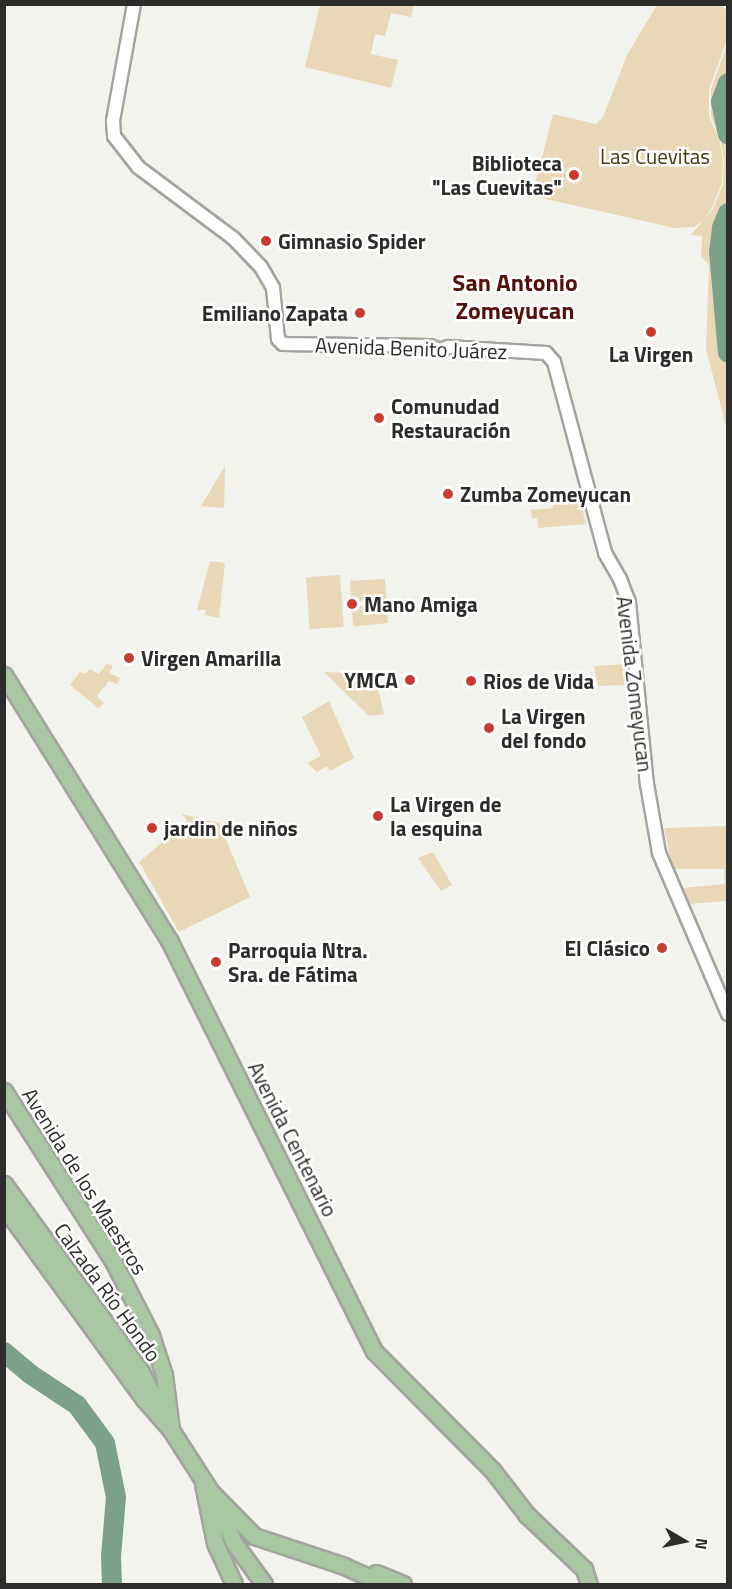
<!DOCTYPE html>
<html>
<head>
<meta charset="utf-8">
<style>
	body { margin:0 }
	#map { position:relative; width:732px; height:1589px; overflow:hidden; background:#f1f3ec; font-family:"Titillium Web",sans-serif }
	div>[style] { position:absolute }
	.green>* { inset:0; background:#e9d8b7; transform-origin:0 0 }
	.river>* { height:20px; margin:-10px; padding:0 10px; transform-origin:10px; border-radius:10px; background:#7ca18b }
	.roads { filter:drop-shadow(2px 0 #a2a49e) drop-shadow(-2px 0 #a2a49e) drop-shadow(0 2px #a2a49e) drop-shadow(0 -2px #a2a49e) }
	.minor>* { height:12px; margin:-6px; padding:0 6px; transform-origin:6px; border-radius:6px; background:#fff }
	.major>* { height:15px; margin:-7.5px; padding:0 7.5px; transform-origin:7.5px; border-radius:7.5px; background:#aac7a4 }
	.dots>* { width:16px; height:16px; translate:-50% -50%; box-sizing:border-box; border:3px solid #fff; border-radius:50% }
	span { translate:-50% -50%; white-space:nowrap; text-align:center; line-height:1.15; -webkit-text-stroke:5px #fff; paint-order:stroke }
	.park-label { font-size:21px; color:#4a3709 }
	.poi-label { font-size:21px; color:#2c2c2a; font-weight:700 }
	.right { translate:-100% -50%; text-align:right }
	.left { translate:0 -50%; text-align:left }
	.street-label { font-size:21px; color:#2c2c2a }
	.quarter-label { font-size:24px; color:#54100b; font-weight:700 }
	.frame { position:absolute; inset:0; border:6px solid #2c2c2a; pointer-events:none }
	.north { position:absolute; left:654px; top:1511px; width:60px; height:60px; -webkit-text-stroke:4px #fff; paint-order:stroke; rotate:99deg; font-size:16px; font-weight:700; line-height:24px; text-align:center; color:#2c2c2a }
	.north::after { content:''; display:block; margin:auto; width:21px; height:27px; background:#2c2c2a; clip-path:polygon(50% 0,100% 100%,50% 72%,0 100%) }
</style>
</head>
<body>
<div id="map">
	<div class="green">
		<i style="clip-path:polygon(320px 5px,414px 5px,411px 17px,391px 13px,385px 36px,375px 34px,371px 54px,398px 60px,391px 88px,305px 67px)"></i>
		<i style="clip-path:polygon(657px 5px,720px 5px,727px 10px,727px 40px,709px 89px,709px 117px,719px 138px,723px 160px,722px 183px,712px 208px,703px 221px,694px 227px,675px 228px,532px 196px,553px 114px,596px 124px,603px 117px,627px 55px)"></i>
		<i style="clip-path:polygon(727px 45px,727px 202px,719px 227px,716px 251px,722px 316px,727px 318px,727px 430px,706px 349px,709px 265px,701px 256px,702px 236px,691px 235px,713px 209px,723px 184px,724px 160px,720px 138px,711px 117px,711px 89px)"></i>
		<i style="clip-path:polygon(225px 466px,224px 508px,201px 506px)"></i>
		<i style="clip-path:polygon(579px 494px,586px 524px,538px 528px,537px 518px,532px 518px,531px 510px,553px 508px,552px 497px)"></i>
		<i style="clip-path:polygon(210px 561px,225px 563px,219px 618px,205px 615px,206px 610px,197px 610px)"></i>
		<i style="left:340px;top:575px;width:52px;height:34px;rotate:86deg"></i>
		<i style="left:385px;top:579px;width:21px;height:35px;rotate:87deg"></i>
		<i style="left:386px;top:603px;width:20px;height:35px;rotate:84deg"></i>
		<i style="clip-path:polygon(107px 663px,113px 666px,109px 673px,120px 678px,117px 684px,109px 681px,97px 696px,104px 703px,98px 708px,70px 685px,80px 672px,84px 674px,90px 669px,99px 674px)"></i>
		<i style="clip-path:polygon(626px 664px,630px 685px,598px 686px,594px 666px)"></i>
		<i style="clip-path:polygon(324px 672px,375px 674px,384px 714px,369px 716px)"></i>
		<i style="clip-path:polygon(329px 701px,354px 758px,330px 771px,327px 766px,317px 772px,307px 763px,321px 756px,302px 717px)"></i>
		<i style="clip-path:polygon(182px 814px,219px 823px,250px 897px,179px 932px,139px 862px,187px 821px)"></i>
		<i style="clip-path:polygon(727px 826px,727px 901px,689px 904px,683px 888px,725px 884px,724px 869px,673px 869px,664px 828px)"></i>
		<i style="clip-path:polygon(433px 852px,452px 885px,441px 891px,418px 858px)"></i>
	</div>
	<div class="river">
		<i style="left:728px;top:83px;width:20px;rotate:110deg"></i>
		<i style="left:721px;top:102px;width:33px;rotate:78deg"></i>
		<i style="left:728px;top:213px;width:16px;rotate:112deg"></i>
		<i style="left:722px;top:228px;width:23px;rotate:97deg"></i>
		<i style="left:719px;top:251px;width:102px;rotate:85deg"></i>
		<i style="left:4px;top:1352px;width:34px;rotate:40deg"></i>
		<i style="left:30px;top:1374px;width:56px;rotate:33.4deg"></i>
		<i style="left:77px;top:1405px;width:47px;rotate:53.6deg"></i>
		<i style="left:105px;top:1443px;width:55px;rotate:78.5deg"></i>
		<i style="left:116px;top:1497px;width:59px;rotate:94.8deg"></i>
		<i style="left:111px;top:1556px;width:28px;rotate:88deg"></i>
	</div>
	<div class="roads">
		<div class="minor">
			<i style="left:134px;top:4px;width:119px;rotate:100.2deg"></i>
			<i style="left:113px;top:121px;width:15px;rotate:86deg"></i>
			<i style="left:114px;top:136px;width:39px;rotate:52deg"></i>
			<i style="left:138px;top:167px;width:119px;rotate:36.8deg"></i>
			<i style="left:233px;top:238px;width:40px;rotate:46deg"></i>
			<i style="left:261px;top:267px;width:24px;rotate:60deg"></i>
			<i style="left:273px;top:288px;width:51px;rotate:84.4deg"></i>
			<i style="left:278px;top:339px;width:7px;rotate:45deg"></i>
			<i style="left:283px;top:344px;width:147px;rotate:0.8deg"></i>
			<i style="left:430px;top:346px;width:11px;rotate:22deg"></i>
			<i style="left:440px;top:350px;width:9px;rotate:-21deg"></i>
			<i style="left:448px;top:347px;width:98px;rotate:3.5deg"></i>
			<i style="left:546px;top:353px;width:12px;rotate:48deg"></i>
			<i style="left:554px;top:362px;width:198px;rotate:75deg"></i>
			<i style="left:605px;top:553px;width:30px;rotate:60deg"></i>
			<i style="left:620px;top:579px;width:25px;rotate:69deg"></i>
			<i style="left:629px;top:602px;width:183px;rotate:84.4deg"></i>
			<i style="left:647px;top:784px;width:70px;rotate:80.1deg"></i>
			<i style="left:659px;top:853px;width:175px;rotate:66.8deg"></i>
		</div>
		<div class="major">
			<i style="left:4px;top:675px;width:314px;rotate:58.1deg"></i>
			<i style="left:170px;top:942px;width:457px;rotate:63.5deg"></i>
			<i style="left:374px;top:1351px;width:169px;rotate:45.2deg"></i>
			<i style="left:493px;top:1471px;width:56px;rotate:52.3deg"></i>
			<i style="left:527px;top:1515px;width:79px;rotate:43.5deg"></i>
			<i style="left:584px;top:1569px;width:16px;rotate:72deg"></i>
			<i style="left:4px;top:1091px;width:200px;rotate:57.3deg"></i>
			<i style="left:112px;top:1259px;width:85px;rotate:62.8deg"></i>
			<i style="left:151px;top:1335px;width:42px;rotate:72deg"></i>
			<i style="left:164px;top:1375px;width:55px;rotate:82.7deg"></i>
			<i style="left:4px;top:1184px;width:233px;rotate:53.9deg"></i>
			<i style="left:141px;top:1372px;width:35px;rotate:63deg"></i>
			<i style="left:4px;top:1207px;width:238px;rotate:53.9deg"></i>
			<i style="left:144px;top:1399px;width:41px;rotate:48.9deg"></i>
			<i style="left:171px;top:1430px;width:72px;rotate:57.4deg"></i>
			<i style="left:210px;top:1491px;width:63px;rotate:45.6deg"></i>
			<i style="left:254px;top:1536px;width:95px;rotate:18.4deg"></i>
			<i style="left:344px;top:1566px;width:44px;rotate:24.2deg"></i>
			<i style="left:203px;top:1484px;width:60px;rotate:78.5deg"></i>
			<i style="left:215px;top:1543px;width:45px;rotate:65.1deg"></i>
			<i style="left:215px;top:1502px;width:45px;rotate:65.1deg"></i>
			<i style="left:234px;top:1543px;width:51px;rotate:53.8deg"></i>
			<i style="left:376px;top:1573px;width:29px;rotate:22deg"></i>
		</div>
	</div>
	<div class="dots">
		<i style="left:574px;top:175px;background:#c93b30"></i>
		<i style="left:266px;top:241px;background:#c93b30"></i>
		<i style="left:360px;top:313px;background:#c93b30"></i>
		<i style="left:651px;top:332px;background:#c93b30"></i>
		<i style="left:379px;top:418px;background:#c93b30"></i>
		<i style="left:448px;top:494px;background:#c93b30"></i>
		<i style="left:352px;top:604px;background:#c93b30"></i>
		<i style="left:129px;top:658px;background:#c93b30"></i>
		<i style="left:410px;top:680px;background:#c93b30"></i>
		<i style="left:471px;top:681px;background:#c93b30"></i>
		<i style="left:489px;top:728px;background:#c93b30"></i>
		<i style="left:378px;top:816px;background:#c93b30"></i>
		<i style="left:152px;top:828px;background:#c93b30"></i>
		<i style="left:662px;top:948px;background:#c93b30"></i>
		<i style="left:216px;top:962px;background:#c93b30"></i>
	</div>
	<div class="park-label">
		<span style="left:655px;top:156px">Las Cuevitas</span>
	</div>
	<div class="poi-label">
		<span class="right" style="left:562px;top:175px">Biblioteca<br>"Las Cuevitas"</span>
		<span class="left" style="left:278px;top:241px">Gimnasio Spider</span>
		<span class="right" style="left:348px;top:313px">Emiliano Zapata</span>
		<span style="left:651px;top:354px">La Virgen</span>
		<span class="left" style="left:391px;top:418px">Comunudad<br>Restauración</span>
		<span class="left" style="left:460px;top:494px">Zumba Zomeyucan</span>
		<span class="left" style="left:364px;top:604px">Mano Amiga</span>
		<span class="left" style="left:141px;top:658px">Virgen Amarilla</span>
		<span class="right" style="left:398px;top:680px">YMCA</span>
		<span class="left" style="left:483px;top:681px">Rios de Vida</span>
		<span class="left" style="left:501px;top:728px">La Virgen<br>del fondo</span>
		<span class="left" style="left:390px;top:816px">La Virgen de<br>la esquina</span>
		<span class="left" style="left:164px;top:828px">jardin de niños</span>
		<span class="right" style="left:650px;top:948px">El Clásico</span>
		<span class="left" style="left:228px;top:962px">Parroquia Ntra.<br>Sra. de Fátima</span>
	</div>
	<div class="street-label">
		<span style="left:411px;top:348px;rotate:2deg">Avenida Benito Juárez</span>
		<span style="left:635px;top:684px;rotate:83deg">Avenida Zomeyucan</span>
		<span style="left:293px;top:1139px;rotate:63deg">Avenida Centenario</span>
		<span style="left:85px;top:1181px;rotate:58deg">Avenida de los Maestros</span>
		<span style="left:108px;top:1292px;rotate:54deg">Calzada Río Hondo</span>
	</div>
	<div class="quarter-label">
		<span style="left:515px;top:297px">San Antonio<br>Zomeyucan</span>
	</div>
	<div class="frame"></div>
	<div class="north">N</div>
</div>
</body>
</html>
